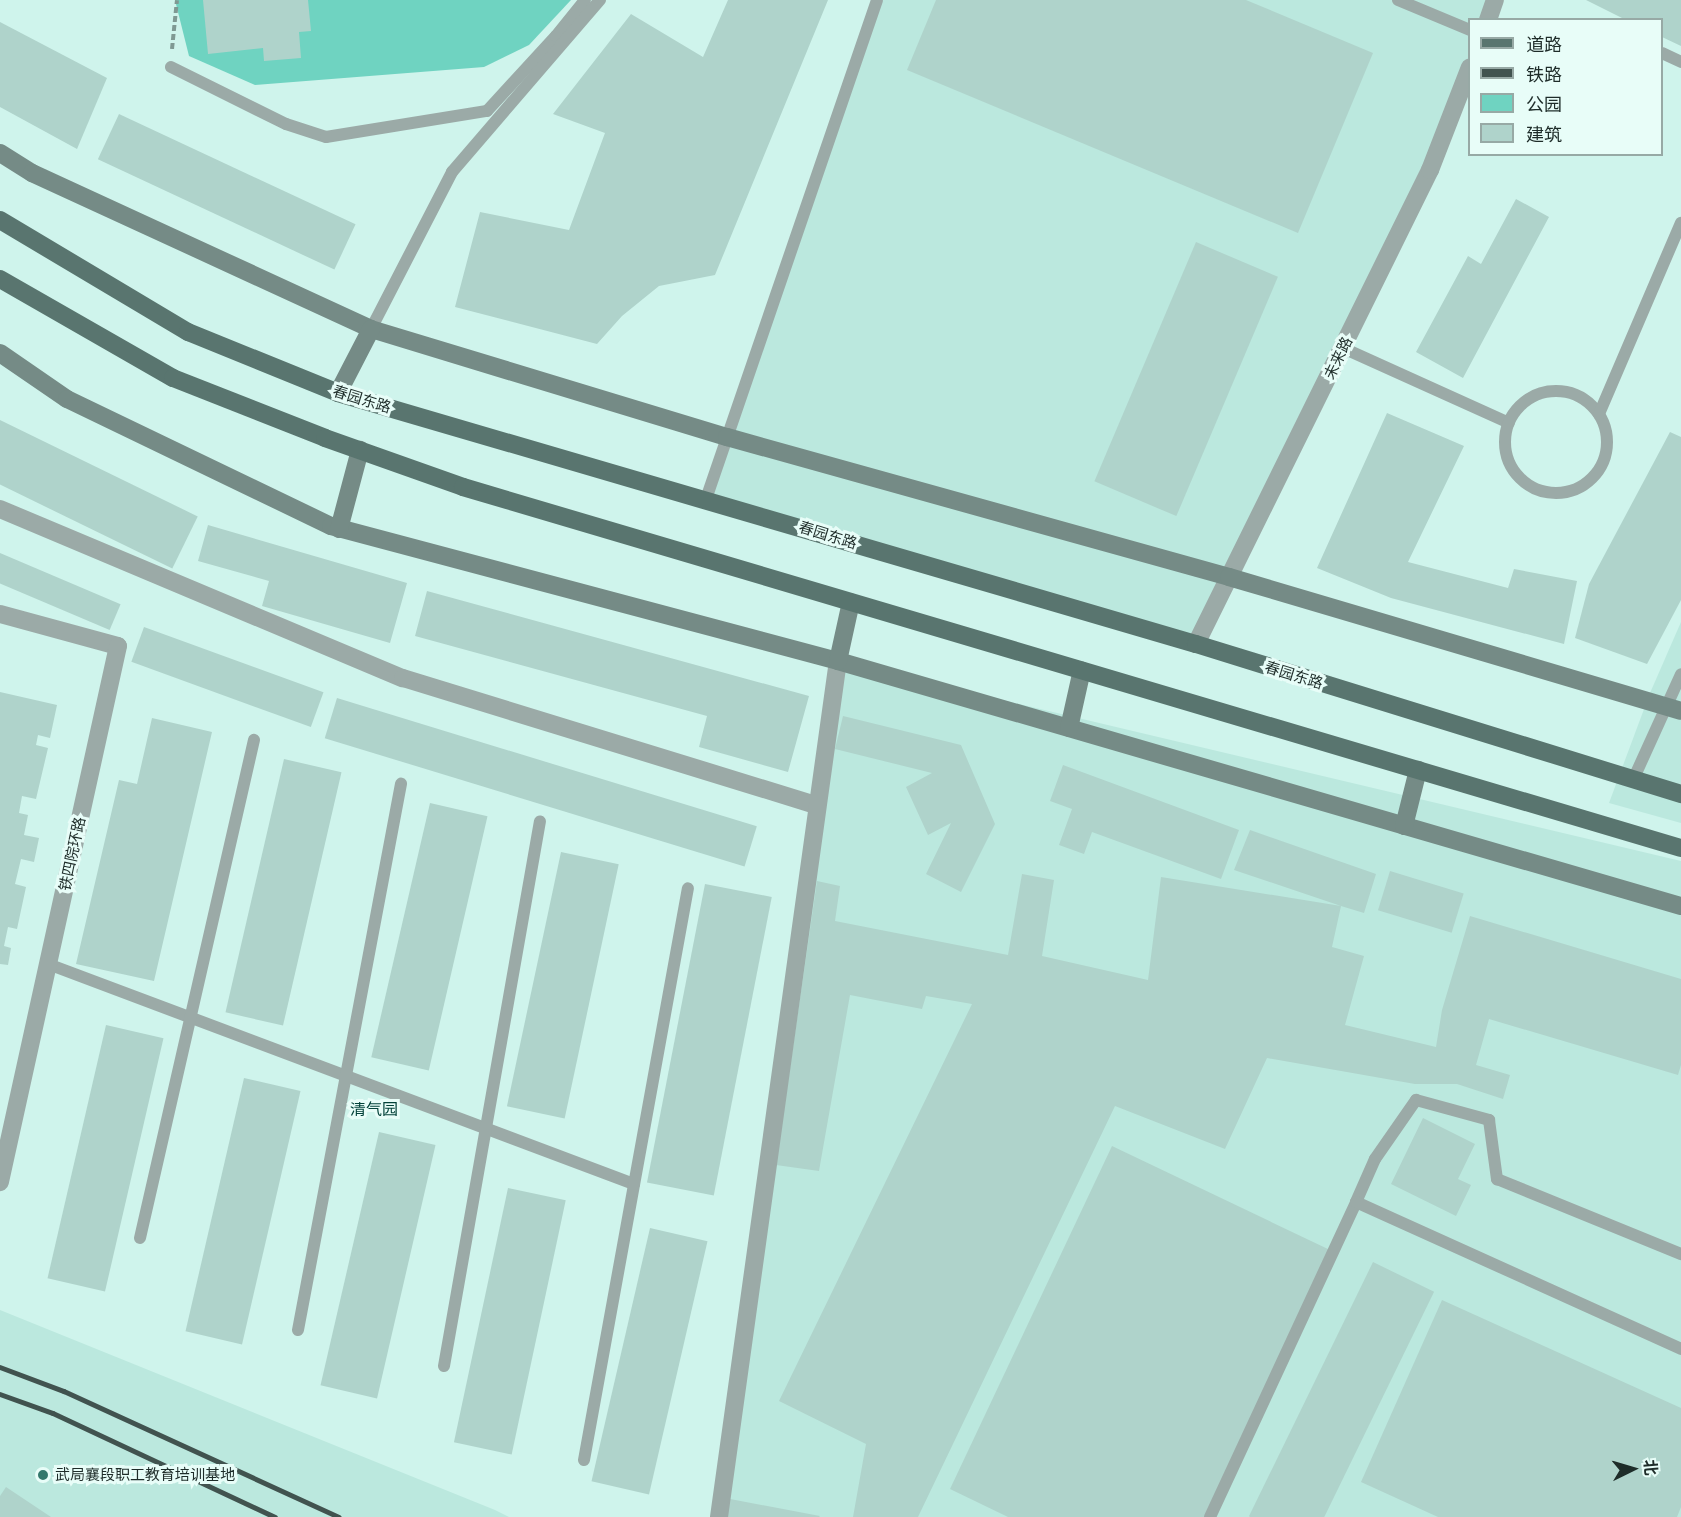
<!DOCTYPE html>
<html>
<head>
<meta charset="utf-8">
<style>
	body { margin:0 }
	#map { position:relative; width:1681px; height:1517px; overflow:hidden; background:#cff4ec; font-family:"Asap Condensed","Noto Sans SC",sans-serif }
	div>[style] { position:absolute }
	.built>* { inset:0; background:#bbe8de }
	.green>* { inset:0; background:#6fd3c1 }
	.building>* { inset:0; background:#afd3cb; transform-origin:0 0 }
	.path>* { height:4px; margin-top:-2px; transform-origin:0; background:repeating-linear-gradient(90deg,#7f9993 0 6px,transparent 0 9px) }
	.lane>* { height:12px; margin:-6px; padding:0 6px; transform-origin:6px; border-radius:6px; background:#9baaa7 }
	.lane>.ring { margin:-6px; padding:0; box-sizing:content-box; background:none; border:12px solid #9baaa7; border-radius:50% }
	.street>* { height:18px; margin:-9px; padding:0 9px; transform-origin:9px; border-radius:9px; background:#9baaa7 }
	.secondary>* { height:18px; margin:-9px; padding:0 9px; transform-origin:9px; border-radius:9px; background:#758b86 }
	.primary>* { height:18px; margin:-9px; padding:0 9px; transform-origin:9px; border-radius:9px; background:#59756f }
	.rail>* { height:4.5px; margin:-2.25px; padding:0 2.25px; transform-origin:2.25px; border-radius:2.25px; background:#41534f }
	.dots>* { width:16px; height:16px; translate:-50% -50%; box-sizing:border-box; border:3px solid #e8fdf8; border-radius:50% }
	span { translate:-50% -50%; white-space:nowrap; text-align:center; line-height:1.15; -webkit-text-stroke:6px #e8fdf8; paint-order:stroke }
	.street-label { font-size:15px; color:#1e2c29 }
	.poi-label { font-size:15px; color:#1e2c29 }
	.left { translate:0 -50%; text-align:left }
	.neighbourhood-label { font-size:16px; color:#03423a }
	.legend { position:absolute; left:1468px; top:18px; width:195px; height:138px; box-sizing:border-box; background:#e8fdf8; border:2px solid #97a9a5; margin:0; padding:8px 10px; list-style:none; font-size:18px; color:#1e2c29 }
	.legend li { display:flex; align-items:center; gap:12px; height:30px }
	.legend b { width:30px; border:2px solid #97a9a5 }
	.north { position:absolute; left:1603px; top:1439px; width:60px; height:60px; -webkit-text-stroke:4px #e8fdf8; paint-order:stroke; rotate:85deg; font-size:16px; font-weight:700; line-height:24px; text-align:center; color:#1e2c29 }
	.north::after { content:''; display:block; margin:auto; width:21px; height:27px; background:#1e2c29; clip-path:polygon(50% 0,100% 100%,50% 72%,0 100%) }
</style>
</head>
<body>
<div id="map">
	<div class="built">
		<i style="clip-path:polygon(878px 0,1493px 0,1487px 19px,1470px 20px,1469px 67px,1196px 644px,706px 499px)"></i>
		<i style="clip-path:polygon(1681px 622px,1681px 823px,1609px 803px,1650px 693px)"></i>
		<i style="clip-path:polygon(838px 661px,1681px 861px,1681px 1517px,723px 1517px)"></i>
		<i style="clip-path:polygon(0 1310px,495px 1510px,509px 1517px,0 1517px)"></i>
	</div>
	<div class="green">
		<i style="clip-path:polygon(175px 0,571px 0,529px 45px,484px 67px,255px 85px,189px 56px)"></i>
	</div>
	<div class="building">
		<i style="clip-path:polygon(203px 0,308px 0,311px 31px,299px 32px,301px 58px,264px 61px,263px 48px,208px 54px)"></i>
		<i style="clip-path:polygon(728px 0,828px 0,715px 275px,659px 286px,622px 316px,597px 344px,455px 307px,480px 212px,569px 230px,605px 133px,553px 114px,631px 14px,703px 57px)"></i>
		<i style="clip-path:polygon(936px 0,1246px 0,1373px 53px,1298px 233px,907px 70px)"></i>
		<i style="clip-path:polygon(1586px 0,1681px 0,1681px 46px,1662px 37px,1662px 20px,1626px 20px)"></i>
		<i style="clip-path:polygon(0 22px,107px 78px,77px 149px,0 107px)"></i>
		<i style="left:119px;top:114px;width:261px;height:50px;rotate:25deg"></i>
		<i style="clip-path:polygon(1516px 199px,1549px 217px,1463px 378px,1416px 352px,1468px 256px,1481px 264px)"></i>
		<i style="left:1196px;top:242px;width:89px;height:260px;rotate:23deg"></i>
		<i style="clip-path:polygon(1387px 413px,1464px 446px,1408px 562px,1508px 588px,1514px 569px,1577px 581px,1564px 644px,1391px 598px,1317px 568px)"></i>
		<i style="left:0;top:420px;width:220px;height:58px;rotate:26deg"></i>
		<i style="clip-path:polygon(1670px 432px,1681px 437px,1681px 600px,1647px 664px,1575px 638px,1589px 584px)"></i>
		<i style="clip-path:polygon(208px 525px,407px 583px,390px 643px,262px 606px,269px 581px,198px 561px)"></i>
		<i style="left:0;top:553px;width:131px;height:28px;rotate:23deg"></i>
		<i style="clip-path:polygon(427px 591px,809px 696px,788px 772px,699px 747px,707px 716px,415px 636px)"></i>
		<i style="left:144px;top:627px;width:191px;height:37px;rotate:20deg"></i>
		<i style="clip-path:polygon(0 692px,57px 705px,50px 738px,38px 735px,36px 745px,48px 748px,36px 799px,22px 796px,19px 813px,28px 815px,24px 835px,39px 838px,34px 862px,21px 859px,15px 884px,26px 887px,17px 929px,8px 927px,4px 946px,11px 948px,8px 965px,0 964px)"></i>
		<i style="left:337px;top:698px;width:439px;height:42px;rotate:17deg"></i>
		<i style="clip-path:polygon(843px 716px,961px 745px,995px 824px,961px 892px,926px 874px,951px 823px,928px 835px,906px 787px,932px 773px,835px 749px)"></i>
		<i style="clip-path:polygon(152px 718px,212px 732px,154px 981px,76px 964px,119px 780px,137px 784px)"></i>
		<i style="left:284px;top:759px;width:59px;height:260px;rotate:13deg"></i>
		<i style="clip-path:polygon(1063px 765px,1239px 830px,1221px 879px,1092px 832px,1084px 854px,1059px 845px,1072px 809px,1050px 801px)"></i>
		<i style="left:430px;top:803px;width:59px;height:261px;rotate:13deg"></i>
		<i style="clip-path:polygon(1250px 830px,1376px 874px,1364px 913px,1341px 906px,1332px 947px,1364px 956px,1345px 1025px,1436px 1047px,1442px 1010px,1470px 916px,1681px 979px,1681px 1065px,1678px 1075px,1489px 1019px,1476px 1065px,1510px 1075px,1503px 1099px,1457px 1084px,1415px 1084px,1267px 1058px,1225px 1149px,1115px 1106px,918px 1517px,853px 1517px,866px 1444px,779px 1401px,972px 1004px,926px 996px,922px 1009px,850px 995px,819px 1171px,776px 1165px,817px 881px,840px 886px,835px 921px,1008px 955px,1022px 874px,1054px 880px,1042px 956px,1148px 980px,1161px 877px,1341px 906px,1234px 870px)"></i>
		<i style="left:561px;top:852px;width:59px;height:260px;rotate:12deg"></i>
		<i style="left:1390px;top:871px;width:77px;height:41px;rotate:17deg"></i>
		<i style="left:705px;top:884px;width:68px;height:304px;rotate:11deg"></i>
		<i style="left:106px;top:1025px;width:59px;height:260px;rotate:13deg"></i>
		<i style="left:244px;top:1078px;width:58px;height:260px;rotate:13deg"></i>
		<i style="clip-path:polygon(1423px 1118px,1475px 1144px,1458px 1179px,1471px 1185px,1456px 1216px,1391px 1184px)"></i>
		<i style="left:379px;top:1132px;width:58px;height:260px;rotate:13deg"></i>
		<i style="clip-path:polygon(1112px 1146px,1330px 1250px,1204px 1517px,1008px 1517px,950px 1489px)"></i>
		<i style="left:508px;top:1188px;width:59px;height:260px;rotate:12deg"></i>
		<i style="left:650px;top:1228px;width:59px;height:260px;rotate:13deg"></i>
		<i style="left:1373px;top:1262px;width:68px;height:283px;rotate:26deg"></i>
		<i style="clip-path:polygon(1442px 1300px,1681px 1408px,1681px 1507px,1677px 1517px,1438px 1517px,1361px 1482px)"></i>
		<i style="clip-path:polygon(6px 1487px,51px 1517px,0 1517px,0 1496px)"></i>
		<i style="clip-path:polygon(725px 1498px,820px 1516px,819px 1517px,724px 1517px)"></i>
	</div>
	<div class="path">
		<i style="left:172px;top:49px;width:49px;rotate:-84.2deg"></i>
	</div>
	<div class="lane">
		<i style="left:1398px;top:0;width:78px;rotate:22.6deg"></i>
		<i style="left:1662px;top:53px;width:21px;rotate:25deg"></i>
		<i style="left:171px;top:67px;width:128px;rotate:26.4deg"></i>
		<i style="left:286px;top:124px;width:42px;rotate:18deg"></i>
		<i style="left:326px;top:137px;width:163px;rotate:-9.2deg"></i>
		<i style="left:487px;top:111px;width:102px;rotate:-47.4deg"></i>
		<i style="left:556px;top:36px;width:46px;rotate:-51.1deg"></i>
		<i style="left:371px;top:329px;width:177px;rotate:-62.7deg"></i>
		<i style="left:452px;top:172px;width:227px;rotate:-49.3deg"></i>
		<i style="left:1343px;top:348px;width:182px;rotate:24.3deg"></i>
		<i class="ring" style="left:1505px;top:391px;width:90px;height:90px"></i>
		<i style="left:1599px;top:414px;width:208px;rotate:-66.8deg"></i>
		<i style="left:706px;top:499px;width:527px;rotate:-71.08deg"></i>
		<i style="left:1633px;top:780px;width:116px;rotate:-65.6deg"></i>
		<i style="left:48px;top:964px;width:626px;rotate:20.58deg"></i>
		<i style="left:1356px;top:1202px;width:47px;rotate:-66.2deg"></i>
		<i style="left:1375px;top:1159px;width:72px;rotate:-55.2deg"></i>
		<i style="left:1416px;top:1100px;width:76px;rotate:15.3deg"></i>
		<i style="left:1489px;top:1120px;width:60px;rotate:82.3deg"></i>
		<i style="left:1497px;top:1179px;width:199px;rotate:22.2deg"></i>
		<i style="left:140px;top:1238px;width:511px;rotate:-77.11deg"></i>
		<i style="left:298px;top:1330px;width:556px;rotate:-79.32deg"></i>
		<i style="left:444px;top:1366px;width:553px;rotate:-80.01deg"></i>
		<i style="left:584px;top:1460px;width:581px;rotate:-79.7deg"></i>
		<i style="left:1210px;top:1517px;width:347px;rotate:-65.1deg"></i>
		<i style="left:1356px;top:1202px;width:357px;rotate:24.3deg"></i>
	</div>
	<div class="street">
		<i style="left:1488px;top:20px;width:21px;rotate:-71deg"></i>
		<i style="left:0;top:509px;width:437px;rotate:22.8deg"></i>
		<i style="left:403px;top:678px;width:432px;rotate:17.1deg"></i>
		<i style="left:0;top:614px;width:122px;rotate:15.2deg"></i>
		<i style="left:118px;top:646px;width:549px;rotate:102.42deg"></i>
		<i style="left:1196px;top:644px;width:529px;rotate:-63.73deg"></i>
		<i style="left:1430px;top:170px;width:110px;rotate:-68.8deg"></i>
		<i style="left:719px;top:1517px;width:864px;rotate:-82.09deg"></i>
	</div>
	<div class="secondary">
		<i style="left:0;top:153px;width:38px;rotate:32deg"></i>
		<i style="left:32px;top:173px;width:373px;rotate:24.7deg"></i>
		<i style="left:371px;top:329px;width:372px;rotate:16.9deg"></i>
		<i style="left:727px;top:437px;width:521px;rotate:15.58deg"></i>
		<i style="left:1229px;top:577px;width:471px;rotate:16.5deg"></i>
		<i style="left:0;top:353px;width:81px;rotate:34.5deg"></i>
		<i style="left:67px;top:399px;width:293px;rotate:25.7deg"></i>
		<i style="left:331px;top:526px;width:525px;rotate:14.91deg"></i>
		<i style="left:838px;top:661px;width:878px;rotate:16.21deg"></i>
		<i style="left:338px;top:393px;width:72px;rotate:-62.7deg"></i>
		<i style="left:339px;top:529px;width:82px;rotate:-75.1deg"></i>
		<i style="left:838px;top:661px;width:60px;rotate:-77.6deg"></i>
		<i style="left:1069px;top:728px;width:59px;rotate:-77.4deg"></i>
		<i style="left:1404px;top:826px;width:58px;rotate:-76deg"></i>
	</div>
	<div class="primary">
		<i style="left:0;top:220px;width:219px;rotate:30.8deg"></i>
		<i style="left:188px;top:332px;width:162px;rotate:22.1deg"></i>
		<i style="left:338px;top:393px;width:894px;rotate:16.31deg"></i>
		<i style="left:1196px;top:644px;width:508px;rotate:17.19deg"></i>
		<i style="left:0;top:279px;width:199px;rotate:29.8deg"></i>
		<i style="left:173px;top:378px;width:163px;rotate:21.5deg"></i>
		<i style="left:325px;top:438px;width:146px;rotate:19.5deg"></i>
		<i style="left:463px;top:487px;width:1270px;rotate:16.51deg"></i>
	</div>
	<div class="rail">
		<i style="left:0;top:1367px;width:68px;rotate:20.6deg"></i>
		<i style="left:64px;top:1391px;width:302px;rotate:24.6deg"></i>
		<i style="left:0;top:1394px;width:56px;rotate:19.7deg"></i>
		<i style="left:53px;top:1413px;width:245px;rotate:25.1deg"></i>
	</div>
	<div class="dots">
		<i style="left:43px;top:1475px;background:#33786c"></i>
	</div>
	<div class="street-label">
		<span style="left:1338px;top:358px;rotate:-64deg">未来路</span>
		<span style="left:362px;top:399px;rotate:17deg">春园东路</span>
		<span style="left:828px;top:535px;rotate:17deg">春园东路</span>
		<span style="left:1294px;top:675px;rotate:17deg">春园东路</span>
		<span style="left:72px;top:854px;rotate:-78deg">铁四院环路</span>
	</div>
	<div class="poi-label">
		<span class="left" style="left:55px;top:1475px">武局襄段职工教育培训基地</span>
	</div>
	<div class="neighbourhood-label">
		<span style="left:374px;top:1109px">清气园</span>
	</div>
	<ul class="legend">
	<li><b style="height:8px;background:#59756f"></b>道路</li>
	<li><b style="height:8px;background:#41534f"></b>铁路</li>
	<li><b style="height:16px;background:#6fd3c1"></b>公园</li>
	<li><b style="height:16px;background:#afd3cb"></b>建筑</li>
	</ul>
	<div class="north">北</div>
</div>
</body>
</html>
